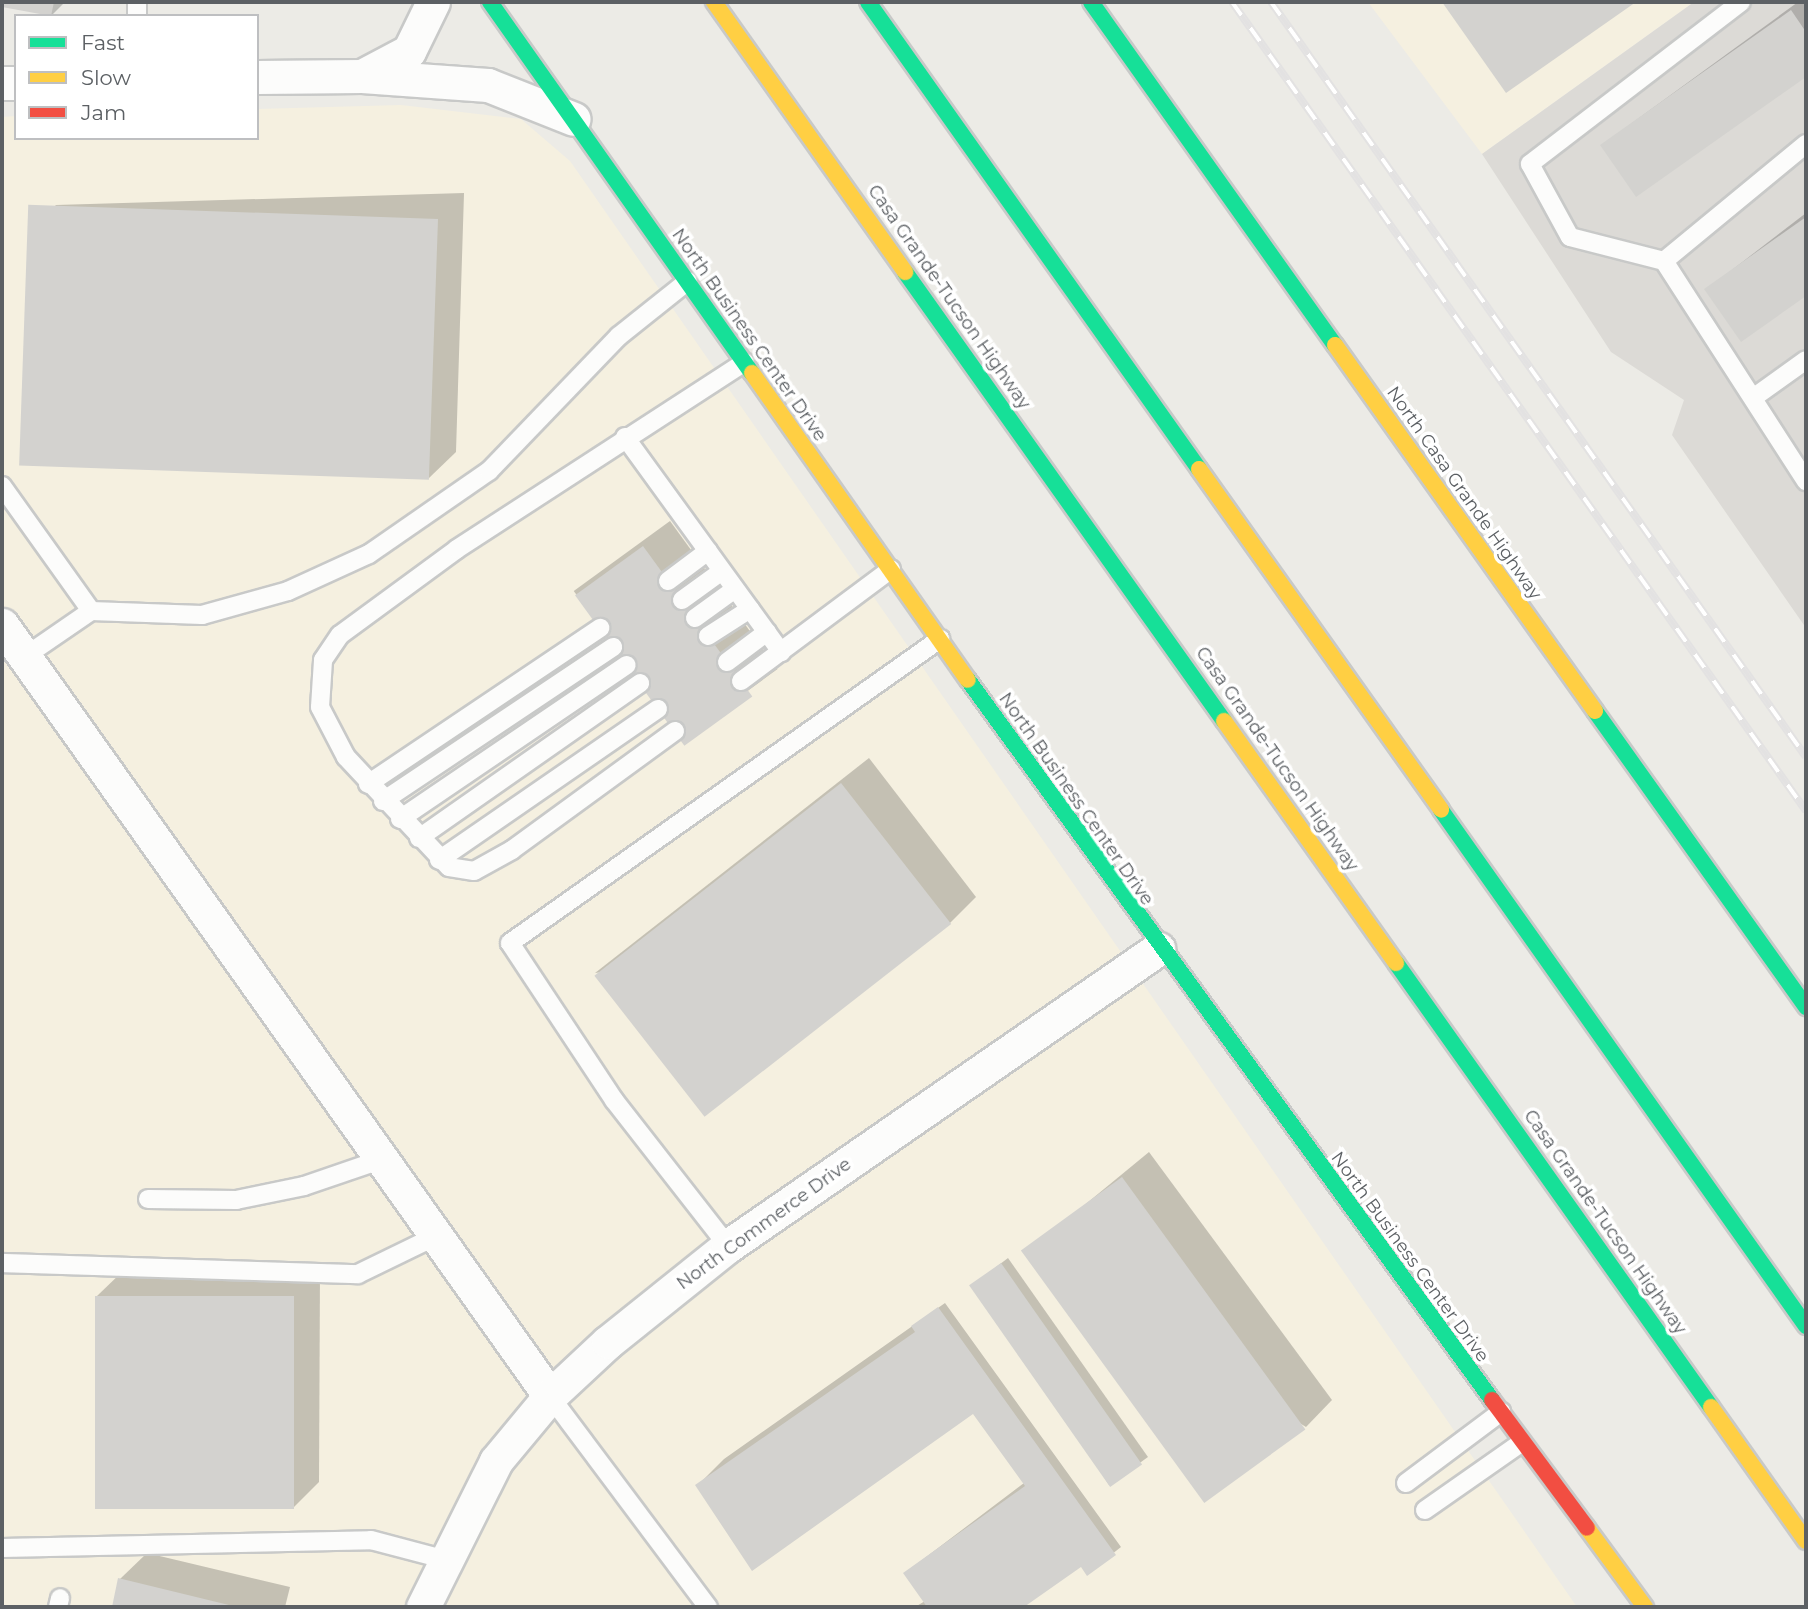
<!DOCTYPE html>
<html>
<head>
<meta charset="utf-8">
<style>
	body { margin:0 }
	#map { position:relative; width:1808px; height:1609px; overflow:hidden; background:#ecebe6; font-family:Montserrat,sans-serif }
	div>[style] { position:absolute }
	.commercial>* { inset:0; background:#f5f0e0 }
	.industrial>* { inset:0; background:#dcdad6 }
	.shadow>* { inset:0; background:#0003; transform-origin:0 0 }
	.building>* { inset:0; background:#d3d2cf; transform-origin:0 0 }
	.roads { filter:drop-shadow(2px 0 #c8c9c8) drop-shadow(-2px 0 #c8c9c8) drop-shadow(0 2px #c8c9c8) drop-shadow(0 -2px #c8c9c8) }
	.lane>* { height:18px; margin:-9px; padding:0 9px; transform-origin:9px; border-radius:9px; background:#fcfcfb }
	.street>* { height:33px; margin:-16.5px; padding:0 16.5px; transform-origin:16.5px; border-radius:16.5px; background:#fcfcfb }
	.fast>* { height:16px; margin:-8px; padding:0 8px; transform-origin:8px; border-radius:8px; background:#16e098 }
	.slow>* { height:16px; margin:-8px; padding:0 8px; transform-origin:8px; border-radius:8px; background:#ffcf43 }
	.jam>* { height:16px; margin:-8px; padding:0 8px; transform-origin:8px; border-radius:8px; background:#f24e42 }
	.rail>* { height:8px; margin-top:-4px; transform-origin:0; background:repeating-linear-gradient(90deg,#fff 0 16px,#e3e2e2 0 32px); box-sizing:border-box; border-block:2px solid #e3e2e2 }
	span { translate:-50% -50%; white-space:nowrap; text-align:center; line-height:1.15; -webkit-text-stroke:7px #fff; paint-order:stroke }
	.street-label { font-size:18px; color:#5c6064 }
	.frame { position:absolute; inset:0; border:4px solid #5c6064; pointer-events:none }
	.legend { position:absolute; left:14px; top:14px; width:245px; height:126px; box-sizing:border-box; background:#fff; border:2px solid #bebfc1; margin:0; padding:9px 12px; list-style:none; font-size:21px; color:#5c6064 }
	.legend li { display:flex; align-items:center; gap:14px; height:35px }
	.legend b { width:35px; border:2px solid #bebfc1 }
</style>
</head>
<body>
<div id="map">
	<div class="commercial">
		<i style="clip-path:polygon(1368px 2px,1694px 2px,1482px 154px)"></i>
		<i style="clip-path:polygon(401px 105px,521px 119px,570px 161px,1577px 1607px,2px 1607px,2px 117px,16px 116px,16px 138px,257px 138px,257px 109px)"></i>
	</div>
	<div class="industrial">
		<i style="clip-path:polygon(1694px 2px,1806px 2px,1806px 628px,1672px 435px,1684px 400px,1611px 352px,1482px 154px)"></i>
	</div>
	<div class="shadow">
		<i style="clip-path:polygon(2px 2px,65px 2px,51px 16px)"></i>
		<i style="clip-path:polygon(1444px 2px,1632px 2px,1507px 91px)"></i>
		<i style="clip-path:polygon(1798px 2px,1806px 2px,1806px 75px,1637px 194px,1602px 145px)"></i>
		<i style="clip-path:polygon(464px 193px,456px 452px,429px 478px,29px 232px,56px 205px)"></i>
		<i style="clip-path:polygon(1806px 213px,1806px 293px,1742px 339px,1706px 290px)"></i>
		<i style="left:670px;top:521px;width:183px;height:119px;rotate:54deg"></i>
		<i style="clip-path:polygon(869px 758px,976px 897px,949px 924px,595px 973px)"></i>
		<i style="clip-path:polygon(1149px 1152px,1332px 1400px,1306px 1427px,1025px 1254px)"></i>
		<i style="clip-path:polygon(1008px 1258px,1148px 1457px,1109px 1485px,979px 1280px)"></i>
		<i style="clip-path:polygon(124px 1270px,320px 1270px,319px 1482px,293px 1508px,97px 1296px)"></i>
		<i style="clip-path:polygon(945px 1303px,1121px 1547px,1088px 1573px,1081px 1564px,1021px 1607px,915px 1607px,925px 1601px,905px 1573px,1024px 1483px,973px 1411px,697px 1486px,724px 1459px)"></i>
		<i style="clip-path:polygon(147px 1553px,290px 1587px,285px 1607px,114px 1607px,120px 1579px)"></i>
	</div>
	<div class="building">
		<i style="clip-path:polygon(2px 2px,54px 2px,51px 16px,2px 7px)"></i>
		<i style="clip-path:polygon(1442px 2px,1636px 2px,1506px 93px)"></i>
		<i style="clip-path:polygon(1791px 10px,1806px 32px,1806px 77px,1636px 197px,1600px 145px)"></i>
		<i style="clip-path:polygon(1806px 217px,1806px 296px,1741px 342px,1704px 289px)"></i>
		<i style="left:438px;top:219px;width:261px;height:410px;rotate:92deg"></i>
		<i style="left:643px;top:546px;width:186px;height:84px;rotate:54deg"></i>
		<i style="left:841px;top:783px;width:179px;height:313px;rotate:52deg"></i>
		<i style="left:1122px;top:1177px;width:312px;height:125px;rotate:54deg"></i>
		<i style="left:1001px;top:1263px;width:246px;height:39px;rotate:55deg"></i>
		<i style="left:95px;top:1296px;width:199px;height:213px"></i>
		<i style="clip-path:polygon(938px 1307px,1116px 1555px,1087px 1576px,1081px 1567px,1024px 1607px,927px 1607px,903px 1573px,1025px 1486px,973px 1414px,752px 1571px,695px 1485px,915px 1332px,911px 1326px)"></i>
		<i style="clip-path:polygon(118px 1578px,233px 1606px,233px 1607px,112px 1607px)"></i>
	</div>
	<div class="roads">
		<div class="lane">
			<i style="left:137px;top:2px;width:14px;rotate:90deg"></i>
			<i style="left:1741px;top:2px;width:266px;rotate:142.5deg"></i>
			<i style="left:1530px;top:164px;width:83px;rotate:61.3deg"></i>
			<i style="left:1570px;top:237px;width:97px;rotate:14.3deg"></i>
			<i style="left:1664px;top:261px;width:262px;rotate:57.2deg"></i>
			<i style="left:1664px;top:261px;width:184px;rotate:-39.5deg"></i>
			<i style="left:1753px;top:398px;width:65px;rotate:-35.6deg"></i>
			<i style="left:625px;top:437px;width:266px;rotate:54deg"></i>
			<i style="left:2px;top:486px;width:153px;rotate:54.5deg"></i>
			<i style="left:91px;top:611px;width:81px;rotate:145.5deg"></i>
			<i style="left:668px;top:581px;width:50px;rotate:-36.9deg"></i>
			<i style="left:682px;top:600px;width:49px;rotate:-35.9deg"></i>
			<i style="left:91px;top:611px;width:111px;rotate:2.1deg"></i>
			<i style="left:202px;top:615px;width:89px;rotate:-15.6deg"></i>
			<i style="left:288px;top:591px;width:89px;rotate:-24.6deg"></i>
			<i style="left:369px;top:554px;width:146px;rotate:-34.7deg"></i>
			<i style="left:489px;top:471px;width:187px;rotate:-46.1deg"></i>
			<i style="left:619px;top:336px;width:88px;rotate:-38.6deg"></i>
			<i style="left:695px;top:618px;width:49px;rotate:-35.9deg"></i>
			<i style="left:708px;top:636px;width:50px;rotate:-32.7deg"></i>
			<i style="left:727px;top:662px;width:50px;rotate:-36.9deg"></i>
			<i style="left:741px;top:681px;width:187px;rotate:-36.7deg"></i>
			<i style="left:675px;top:731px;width:202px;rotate:143.9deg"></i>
			<i style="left:512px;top:850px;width:43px;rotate:151.1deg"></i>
			<i style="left:474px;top:871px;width:25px;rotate:-171deg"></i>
			<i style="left:449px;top:867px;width:151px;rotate:-133.1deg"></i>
			<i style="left:346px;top:757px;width:56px;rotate:-117.5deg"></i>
			<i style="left:320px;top:707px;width:47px;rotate:-86.3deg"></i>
			<i style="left:323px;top:660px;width:30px;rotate:-56deg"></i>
			<i style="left:340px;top:635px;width:145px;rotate:-36.3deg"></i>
			<i style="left:457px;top:549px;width:343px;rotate:-33deg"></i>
			<i style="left:368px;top:784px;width:280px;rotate:-33.9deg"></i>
			<i style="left:383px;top:801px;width:277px;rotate:-33.8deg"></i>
			<i style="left:400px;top:819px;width:274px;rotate:-34.2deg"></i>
			<i style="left:419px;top:838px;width:270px;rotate:-35deg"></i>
			<i style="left:439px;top:860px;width:266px;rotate:-34.6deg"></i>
			<i style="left:148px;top:1199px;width:88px;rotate:0.7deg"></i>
			<i style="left:236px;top:1200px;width:69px;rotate:-11.6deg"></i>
			<i style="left:304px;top:1186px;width:83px;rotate:-18.9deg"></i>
			<i style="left:728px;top:1246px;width:185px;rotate:-128deg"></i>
			<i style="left:614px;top:1100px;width:188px;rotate:-123.5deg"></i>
			<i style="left:510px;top:943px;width:527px;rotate:-35.26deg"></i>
			<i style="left:2px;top:1263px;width:356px;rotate:1.8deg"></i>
			<i style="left:358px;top:1274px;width:89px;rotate:-26deg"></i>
			<i style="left:550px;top:1396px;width:264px;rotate:53.2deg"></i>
			<i style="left:1406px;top:1483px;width:119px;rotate:-36.8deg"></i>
			<i style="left:1425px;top:1510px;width:118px;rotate:-35deg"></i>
			<i style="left:2px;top:1548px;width:369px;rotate:-1.2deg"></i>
			<i style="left:371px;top:1540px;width:74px;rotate:14.8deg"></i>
			<i style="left:58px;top:1607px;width:9px;rotate:-77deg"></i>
		</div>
		<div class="street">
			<i style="left:433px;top:2px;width:55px;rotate:116.1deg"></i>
			<i style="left:409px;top:51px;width:53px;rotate:152deg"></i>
			<i style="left:362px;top:76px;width:126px;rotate:4.1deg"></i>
			<i style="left:488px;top:85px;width:92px;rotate:21.6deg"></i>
			<i style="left:257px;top:77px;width:105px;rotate:-0.5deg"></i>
			<i style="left:2px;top:83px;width:14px"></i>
			<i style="left:2px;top:625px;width:946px;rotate:54.6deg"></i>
			<i style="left:423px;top:1607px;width:163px;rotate:-63.4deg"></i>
			<i style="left:496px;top:1461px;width:85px;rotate:-50.3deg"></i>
			<i style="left:550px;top:1396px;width:79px;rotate:-43deg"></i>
			<i style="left:608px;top:1342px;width:154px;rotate:-38.7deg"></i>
			<i style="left:728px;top:1246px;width:523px;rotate:-34.63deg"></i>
		</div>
		<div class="fast">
			<i style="left:490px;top:2px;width:454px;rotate:54.8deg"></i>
			<i style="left:868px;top:2px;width:572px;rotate:54.67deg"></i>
			<i style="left:1091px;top:2px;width:421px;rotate:54.6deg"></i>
			<i style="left:905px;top:272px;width:551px;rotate:54.61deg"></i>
			<i style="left:968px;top:680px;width:890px;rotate:53.95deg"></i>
			<i style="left:1595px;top:711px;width:364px;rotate:54.5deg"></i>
			<i style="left:1441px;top:810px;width:632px;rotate:54.73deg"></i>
			<i style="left:1396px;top:963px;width:544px;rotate:54.65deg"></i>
		</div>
		<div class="slow">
			<i style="left:714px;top:2px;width:331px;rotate:54.7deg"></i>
			<i style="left:1335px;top:345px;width:449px;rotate:54.6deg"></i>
			<i style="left:752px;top:373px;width:375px;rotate:54.9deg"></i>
			<i style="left:1199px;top:469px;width:418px;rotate:54.6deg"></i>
			<i style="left:1224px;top:721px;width:297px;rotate:54.6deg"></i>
			<i style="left:1711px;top:1407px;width:164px;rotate:54.7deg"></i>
			<i style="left:1587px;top:1528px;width:98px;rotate:53.7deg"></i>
		</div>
		<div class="jam">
			<i style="left:1492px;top:1400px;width:159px;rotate:53.4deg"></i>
		</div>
	</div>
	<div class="rail">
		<i style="left:1232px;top:2px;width:992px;rotate:54.64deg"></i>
		<i style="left:1271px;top:2px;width:925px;rotate:54.68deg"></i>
	</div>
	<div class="street-label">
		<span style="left:949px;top:297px;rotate:55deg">Casa Grande-Tucson Highway</span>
		<span style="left:749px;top:335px;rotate:55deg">North Business Center Drive</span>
		<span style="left:1464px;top:493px;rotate:55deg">North Casa Grande Highway</span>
		<span style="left:1277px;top:759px;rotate:55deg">Casa Grande-Tucson Highway</span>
		<span style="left:1076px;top:799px;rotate:55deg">North Business Center Drive</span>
		<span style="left:1605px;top:1222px;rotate:55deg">Casa Grande-Tucson Highway</span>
		<span style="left:764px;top:1224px;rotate:-36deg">North Commerce Drive</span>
		<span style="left:1410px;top:1257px;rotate:54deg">North Business Center Drive</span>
	</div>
	<div class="frame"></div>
	<ul class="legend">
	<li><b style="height:9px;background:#16e098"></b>Fast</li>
	<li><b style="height:9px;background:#ffcf43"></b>Slow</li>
	<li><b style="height:9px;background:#f24e42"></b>Jam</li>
	</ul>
</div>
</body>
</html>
